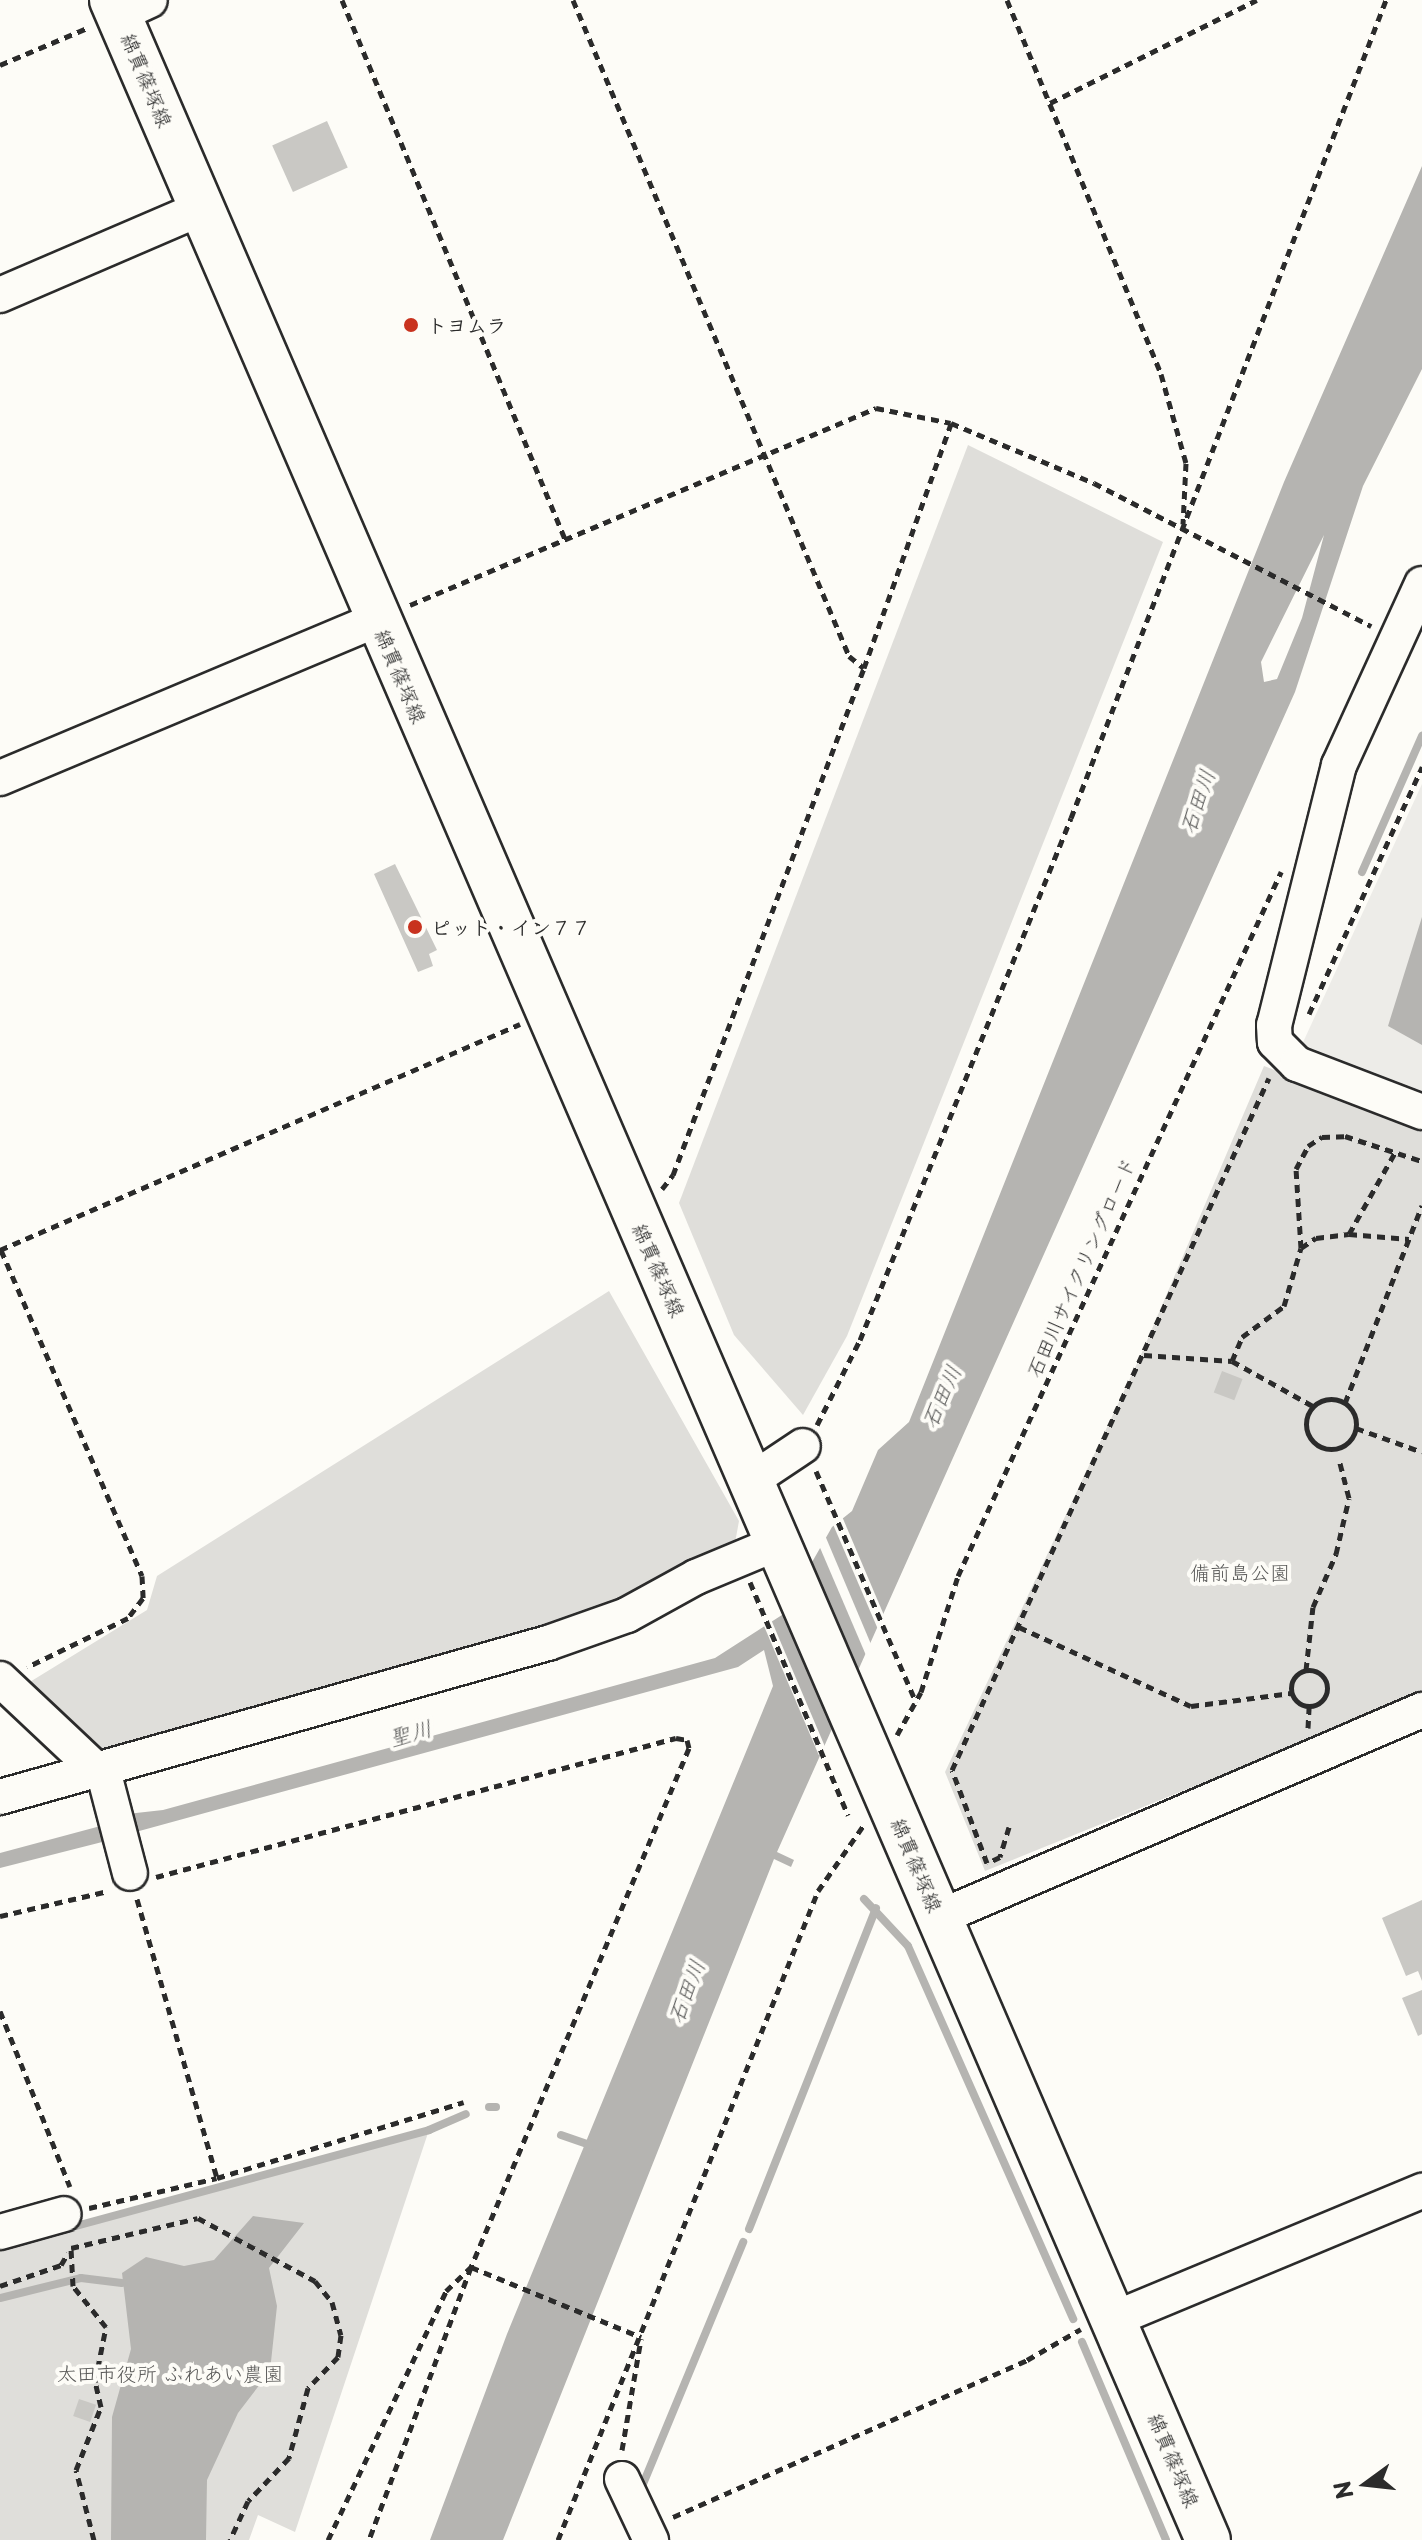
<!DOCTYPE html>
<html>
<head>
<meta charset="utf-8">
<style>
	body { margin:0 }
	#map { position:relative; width:1422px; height:2540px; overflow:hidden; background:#fdfcf7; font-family:"Playpen Sans","Klee One",sans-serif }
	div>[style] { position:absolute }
	.built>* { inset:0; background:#edece8 }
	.green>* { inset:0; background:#dfdeda }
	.water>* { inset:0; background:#b5b4b1 }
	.pier>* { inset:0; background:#fdfcf7; transform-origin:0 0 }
	.stream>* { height:8px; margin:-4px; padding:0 4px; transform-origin:4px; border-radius:4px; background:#b5b4b1 }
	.building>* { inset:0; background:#c9c8c4; transform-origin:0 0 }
	.path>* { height:5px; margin-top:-2.5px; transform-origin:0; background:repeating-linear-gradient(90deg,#2b2b2b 0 8px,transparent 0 14px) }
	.path>.ring { margin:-2.5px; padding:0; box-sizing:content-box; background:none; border:5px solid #2b2b2b; border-radius:50% }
	.roads { filter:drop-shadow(2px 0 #2b2b2b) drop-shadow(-2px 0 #2b2b2b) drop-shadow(0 2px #2b2b2b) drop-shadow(0 -2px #2b2b2b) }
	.minor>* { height:34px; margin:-17px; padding:0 17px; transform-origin:17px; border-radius:17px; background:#fdfcf7 }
	.major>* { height:44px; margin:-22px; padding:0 22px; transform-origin:22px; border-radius:22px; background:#fdfcf7 }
	.dots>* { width:22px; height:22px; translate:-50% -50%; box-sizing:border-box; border:4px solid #fdfcf7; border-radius:50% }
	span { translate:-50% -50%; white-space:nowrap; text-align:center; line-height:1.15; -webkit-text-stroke:8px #fdfcf7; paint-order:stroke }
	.street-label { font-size:20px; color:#2b2b2b }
	.poi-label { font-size:20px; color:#2b2b2b; font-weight:700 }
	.left { translate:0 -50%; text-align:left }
	.park-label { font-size:20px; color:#585857 }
	.water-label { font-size:22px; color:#5b5b5a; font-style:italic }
	.north { position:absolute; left:1326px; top:2444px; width:80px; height:80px; -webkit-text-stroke:6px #fdfcf7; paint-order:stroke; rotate:255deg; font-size:22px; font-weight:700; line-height:32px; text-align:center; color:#2b2b2b }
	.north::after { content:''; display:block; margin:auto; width:28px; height:36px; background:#2b2b2b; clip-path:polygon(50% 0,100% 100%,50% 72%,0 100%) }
</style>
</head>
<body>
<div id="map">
	<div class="built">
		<i style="clip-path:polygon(1422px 784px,1422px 1097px,1299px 1051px)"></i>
	</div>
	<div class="green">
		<i style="clip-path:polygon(968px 445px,1163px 542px,847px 1336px,803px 1415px,734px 1335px,679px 1203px)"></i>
		<i style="clip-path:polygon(1264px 1066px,1422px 1127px,1422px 1694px,985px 1871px,945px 1772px,1140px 1357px)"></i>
		<i style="clip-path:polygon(609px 1291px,739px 1521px,733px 1554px,593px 1612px,148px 1747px,87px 1750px,20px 1688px,147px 1610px,157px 1576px)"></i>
		<i style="clip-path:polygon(429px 2130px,295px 2532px,258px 2515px,249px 2540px,0 2540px,0 2246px)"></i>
	</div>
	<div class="water">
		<i style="clip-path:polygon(evenodd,1422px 166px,1422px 369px,1363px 486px,1295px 692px,777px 1852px,794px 1860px,791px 1867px,774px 1859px,503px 2540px,430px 2540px,507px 2334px,773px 1686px,764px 1650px,738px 1667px,132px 1833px,127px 1814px,163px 1810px,715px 1658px,782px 1615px,832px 1527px,852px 1511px,878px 1450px,909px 1422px,1284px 482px,1422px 166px,1324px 535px,1302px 618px,1277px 679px,1264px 682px,1261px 662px,1324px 535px)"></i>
		<i style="clip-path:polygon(1422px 917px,1422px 1045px,1388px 1026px)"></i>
		<i style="clip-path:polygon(108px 1824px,114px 1839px,0 1868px,0 1853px)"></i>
		<i style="clip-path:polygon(253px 2216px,304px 2223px,269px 2268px,277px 2306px,270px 2371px,238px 2413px,207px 2480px,206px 2540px,111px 2540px,112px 2417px,131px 2349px,122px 2273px,146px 2257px,184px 2266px,214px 2260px)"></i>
	</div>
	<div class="pier">
		<i style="clip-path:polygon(841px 1514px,886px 1620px,880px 1634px,832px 1522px)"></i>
		<i style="clip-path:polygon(824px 1533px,873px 1649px,868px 1660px,818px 1543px)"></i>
		<i style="left:770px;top:1617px;width:146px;height:9px;rotate:67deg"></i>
	</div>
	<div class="stream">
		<i style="left:1362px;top:872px;width:149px;rotate:-66.2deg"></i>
		<i style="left:864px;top:1899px;width:64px;rotate:46.9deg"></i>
		<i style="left:908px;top:1946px;width:408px;rotate:66.1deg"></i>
		<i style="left:489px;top:2107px;width:7px"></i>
		<i style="left:561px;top:2135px;width:36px;rotate:19deg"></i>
		<i style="left:76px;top:2226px;width:366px;rotate:-15.2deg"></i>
		<i style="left:429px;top:2130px;width:40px;rotate:-23.4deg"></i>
		<i style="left:749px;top:2229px;width:345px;rotate:-68.4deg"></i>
		<i style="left:0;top:2298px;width:83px;rotate:-13.9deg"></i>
		<i style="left:81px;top:2278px;width:41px;rotate:7deg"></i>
		<i style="left:1082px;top:2342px;width:215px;rotate:67deg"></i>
		<i style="left:643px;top:2484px;width:262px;rotate:-67.5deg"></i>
	</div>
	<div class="building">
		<i style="left:327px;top:121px;width:51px;height:60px;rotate:66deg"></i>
		<i style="clip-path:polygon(395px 864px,437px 950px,429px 954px,433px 966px,418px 972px,374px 874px)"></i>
		<i style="left:1222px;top:1371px;width:22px;height:23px;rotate:21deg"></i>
		<i style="clip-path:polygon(1422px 1900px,1422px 1981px,1418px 1971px,1406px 1976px,1382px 1918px)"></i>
		<i style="clip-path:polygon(1422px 1990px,1422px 2034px,1418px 2036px,1402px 1998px)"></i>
		<i style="left:79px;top:2399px;width:18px;height:18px;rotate:19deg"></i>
	</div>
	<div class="path">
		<i style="left:342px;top:0;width:583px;rotate:67.52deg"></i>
		<i style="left:573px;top:0;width:712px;rotate:67.18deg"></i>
		<i style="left:849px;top:656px;width:19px;rotate:39deg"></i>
		<i style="left:1007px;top:0;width:404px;rotate:67.6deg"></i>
		<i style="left:1161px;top:374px;width:92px;rotate:74.3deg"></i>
		<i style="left:1186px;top:463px;width:61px;rotate:92.8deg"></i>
		<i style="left:0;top:65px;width:95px;rotate:-23deg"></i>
		<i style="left:1050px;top:103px;width:231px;rotate:-26.5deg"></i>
		<i style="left:410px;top:605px;width:506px;rotate:-22.92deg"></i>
		<i style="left:876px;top:408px;width:76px;rotate:11.3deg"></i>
		<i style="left:951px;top:423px;width:155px;rotate:22.8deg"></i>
		<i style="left:1094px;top:483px;width:312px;rotate:27.3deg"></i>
		<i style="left:1309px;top:1014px;width:272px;rotate:-65.4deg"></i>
		<i style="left:662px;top:1189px;width:18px;rotate:-52deg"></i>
		<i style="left:673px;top:1175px;width:542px;rotate:-69.36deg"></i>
		<i style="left:864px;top:668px;width:260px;rotate:-70.4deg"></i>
		<i style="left:1349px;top:1234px;width:95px;rotate:-60.5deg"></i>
		<i style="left:1301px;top:1248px;width:79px;rotate:-93.6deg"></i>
		<i style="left:1296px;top:1169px;width:26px;rotate:-62deg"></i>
		<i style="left:1308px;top:1146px;width:17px;rotate:-33deg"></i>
		<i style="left:1322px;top:1137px;width:23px;rotate:-2deg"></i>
		<i style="left:1345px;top:1136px;width:81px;rotate:18deg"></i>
		<i style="left:0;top:1250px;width:567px;rotate:-23.49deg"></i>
		<i style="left:1px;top:1250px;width:355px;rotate:66.6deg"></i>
		<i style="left:142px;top:1576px;width:22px;rotate:87deg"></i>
		<i style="left:143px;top:1598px;width:25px;rotate:127deg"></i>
		<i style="left:128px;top:1618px;width:112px;rotate:154.1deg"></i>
		<i style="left:1144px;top:1355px;width:88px;rotate:3.9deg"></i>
		<i style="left:1232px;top:1361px;width:93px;rotate:29.1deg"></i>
		<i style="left:1232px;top:1361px;width:26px;rotate:-67deg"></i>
		<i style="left:1242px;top:1337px;width:52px;rotate:-36.4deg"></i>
		<i style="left:1284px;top:1306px;width:60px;rotate:-73.7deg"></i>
		<i style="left:1301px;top:1248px;width:18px;rotate:-34deg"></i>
		<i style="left:1316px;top:1238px;width:33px;rotate:-7deg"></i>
		<i style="left:1349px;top:1234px;width:60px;rotate:4.8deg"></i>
		<i class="ring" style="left:1306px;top:1399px;width:45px;height:45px"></i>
		<i style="left:1345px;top:1403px;width:212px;rotate:-68.7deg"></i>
		<i style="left:817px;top:1425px;width:95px;rotate:-63.2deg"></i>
		<i style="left:860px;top:1340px;width:563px;rotate:-67.99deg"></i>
		<i style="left:1071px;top:818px;width:877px;rotate:-68.94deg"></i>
		<i style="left:1356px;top:1428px;width:70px;rotate:20deg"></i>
		<i style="left:816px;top:1471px;width:252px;rotate:66.6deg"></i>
		<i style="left:750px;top:1582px;width:253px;rotate:67.2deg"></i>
		<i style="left:1019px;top:1627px;width:189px;rotate:24.7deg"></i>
		<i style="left:1191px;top:1706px;width:101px;rotate:-7.4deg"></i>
		<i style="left:1306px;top:1670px;width:63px;rotate:-83.7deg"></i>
		<i style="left:1313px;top:1607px;width:58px;rotate:-66.5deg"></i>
		<i style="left:1336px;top:1554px;width:57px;rotate:-76.9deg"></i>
		<i style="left:1349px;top:1498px;width:40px;rotate:-104.4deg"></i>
		<i class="ring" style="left:1291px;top:1670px;width:31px;height:31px"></i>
		<i style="left:1308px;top:1728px;width:22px;rotate:-87deg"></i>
		<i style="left:897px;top:1735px;width:49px;rotate:-60.8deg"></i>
		<i style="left:921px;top:1692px;width:122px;rotate:-72.3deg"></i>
		<i style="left:958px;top:1576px;width:775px;rotate:-65.35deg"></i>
		<i style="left:1009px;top:1827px;width:31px;rotate:107deg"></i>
		<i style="left:1000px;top:1857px;width:14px;rotate:155deg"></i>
		<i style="left:987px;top:1863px;width:99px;rotate:-110.6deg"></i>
		<i style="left:952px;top:1770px;width:761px;rotate:-65.39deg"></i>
		<i style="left:156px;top:1877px;width:538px;rotate:-14.97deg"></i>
		<i style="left:676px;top:1738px;width:11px;rotate:10deg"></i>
		<i style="left:687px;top:1740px;width:8px;rotate:76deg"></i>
		<i style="left:689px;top:1748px;width:563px;rotate:112.78deg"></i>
		<i style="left:471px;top:2267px;width:291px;rotate:110.5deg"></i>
		<i style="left:137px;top:1899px;width:290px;rotate:74deg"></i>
		<i style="left:0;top:1916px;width:111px;rotate:-13deg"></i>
		<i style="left:0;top:2011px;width:189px;rotate:68.3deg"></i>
		<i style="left:89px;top:2208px;width:131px;rotate:-13.2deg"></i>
		<i style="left:217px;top:2178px;width:258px;rotate:-17.1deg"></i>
		<i style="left:0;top:2286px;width:65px;rotate:-19deg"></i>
		<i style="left:61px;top:2265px;width:14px;rotate:-60deg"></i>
		<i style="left:622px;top:2450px;width:113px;rotate:-80.3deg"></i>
		<i style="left:673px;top:2517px;width:387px;rotate:-23.9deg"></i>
		<i style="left:1027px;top:2360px;width:62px;rotate:-29.9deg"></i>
		<i style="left:94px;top:2540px;width:72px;rotate:-104.4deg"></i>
		<i style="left:76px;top:2470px;width:68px;rotate:-68.4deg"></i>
		<i style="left:101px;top:2407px;width:26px;rotate:-103deg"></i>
		<i style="left:95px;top:2382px;width:56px;rotate:-78.7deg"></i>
		<i style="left:106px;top:2327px;width:53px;rotate:-128.8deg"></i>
		<i style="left:73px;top:2286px;width:38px;rotate:-93deg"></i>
		<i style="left:71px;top:2248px;width:130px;rotate:-13.3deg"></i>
		<i style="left:198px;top:2218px;width:133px;rotate:28.3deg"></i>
		<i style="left:315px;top:2281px;width:27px;rotate:51deg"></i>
		<i style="left:332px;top:2302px;width:34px;rotate:75deg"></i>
		<i style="left:341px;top:2335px;width:22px;rotate:98deg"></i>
		<i style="left:338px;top:2357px;width:43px;rotate:134.1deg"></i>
		<i style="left:308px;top:2388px;width:73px;rotate:105.2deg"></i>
		<i style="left:289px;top:2458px;width:59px;rotate:133.6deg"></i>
		<i style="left:248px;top:2501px;width:43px;rotate:114.8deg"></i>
		<i style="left:328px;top:2540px;width:276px;rotate:-64.6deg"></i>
		<i style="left:446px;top:2291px;width:35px;rotate:-44deg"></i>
		<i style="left:471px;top:2267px;width:184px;rotate:22.4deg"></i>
		<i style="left:558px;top:2540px;width:699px;rotate:-68.17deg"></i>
		<i style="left:818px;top:1891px;width:79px;rotate:-55.3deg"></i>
	</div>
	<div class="roads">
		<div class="minor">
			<i style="left:118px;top:15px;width:35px;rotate:-25deg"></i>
			<i style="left:0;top:295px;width:220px;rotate:-23.3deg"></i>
			<i style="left:1422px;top:584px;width:199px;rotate:114.6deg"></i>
			<i style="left:1339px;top:765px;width:268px;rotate:104deg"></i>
			<i style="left:1274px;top:1025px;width:17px;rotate:87deg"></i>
			<i style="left:1275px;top:1042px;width:31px;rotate:45deg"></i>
			<i style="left:1297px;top:1064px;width:134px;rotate:21deg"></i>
			<i style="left:0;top:778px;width:408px;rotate:-22.8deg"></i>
			<i style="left:752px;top:1480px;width:61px;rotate:-33.7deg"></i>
			<i style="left:0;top:1679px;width:144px;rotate:43.3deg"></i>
			<i style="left:105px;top:1778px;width:98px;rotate:75.3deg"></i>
			<i style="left:0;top:1797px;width:569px;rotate:-15.7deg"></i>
			<i style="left:548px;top:1643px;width:84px;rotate:-19.5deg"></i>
			<i style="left:627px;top:1615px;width:79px;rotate:-28.8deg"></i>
			<i style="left:696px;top:1577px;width:91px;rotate:-22.6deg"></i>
			<i style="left:940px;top:1917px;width:525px;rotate:-23.24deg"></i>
			<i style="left:0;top:2232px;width:66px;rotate:-15.7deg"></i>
			<i style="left:1114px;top:2319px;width:334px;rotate:-22.6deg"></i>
			<i style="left:622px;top:2479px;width:68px;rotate:64.6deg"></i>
		</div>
		<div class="major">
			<i style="left:112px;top:0;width:2766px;rotate:66.66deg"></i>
		</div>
	</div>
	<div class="dots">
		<i style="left:411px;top:325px;background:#c8321e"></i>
		<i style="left:415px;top:927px;background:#c8321e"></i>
	</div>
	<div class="street-label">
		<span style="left:147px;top:80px;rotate:67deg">綿貫篠塚線</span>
		<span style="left:401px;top:676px;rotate:67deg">綿貫篠塚線</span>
		<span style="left:1081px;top:1267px;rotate:-66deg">石田川サイクリングロード</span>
		<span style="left:659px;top:1270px;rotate:66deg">綿貫篠塚線</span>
		<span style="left:917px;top:1865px;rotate:67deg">綿貫篠塚線</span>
		<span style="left:1174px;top:2460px;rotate:67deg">綿貫篠塚線</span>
	</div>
	<div class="poi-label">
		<span class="left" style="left:427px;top:325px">トヨムラ</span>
		<span class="left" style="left:431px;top:927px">ピット・イン７７</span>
	</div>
	<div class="park-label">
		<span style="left:1240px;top:1572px">備前島公園</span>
		<span style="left:170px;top:2373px">太田市役所 ふれあい農園</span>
	</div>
	<div class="water-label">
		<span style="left:1196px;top:801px;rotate:-71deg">石田川</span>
		<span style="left:940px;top:1396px;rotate:-66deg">石田川</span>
		<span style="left:410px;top:1732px;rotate:-16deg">聖川</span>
		<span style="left:685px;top:1991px;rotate:-69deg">石田川</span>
	</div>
	<div class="north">N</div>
</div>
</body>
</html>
